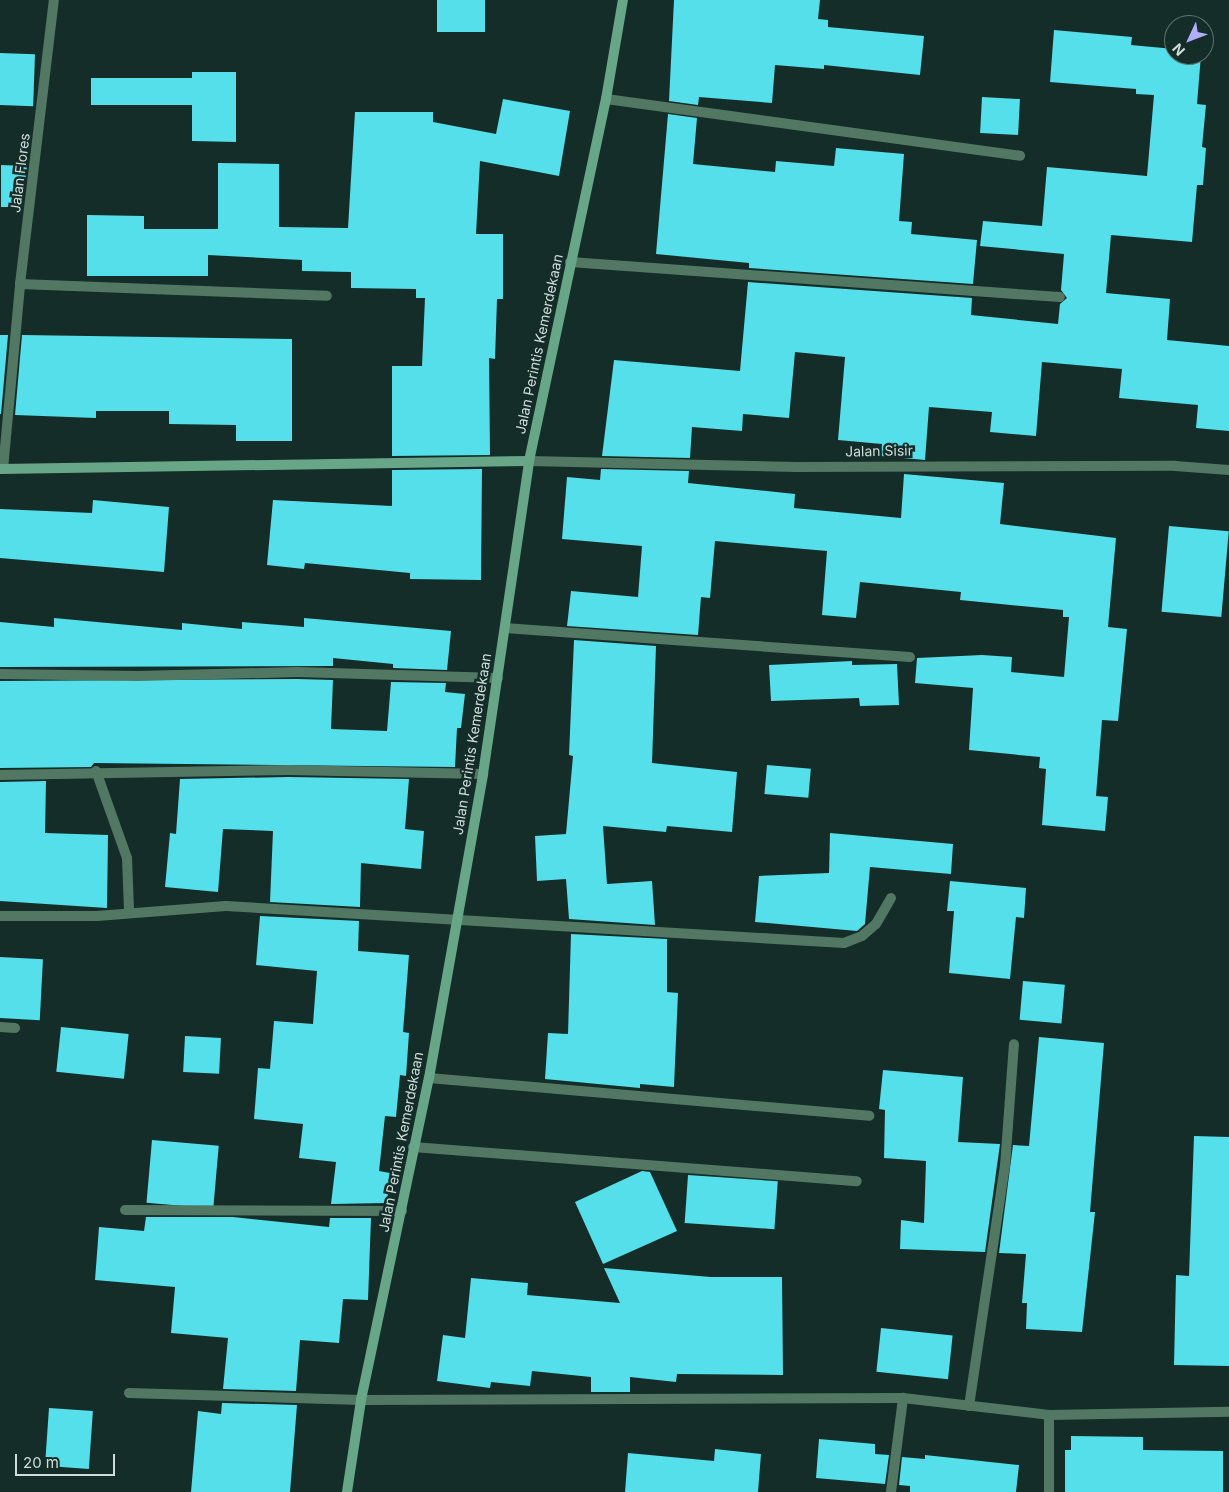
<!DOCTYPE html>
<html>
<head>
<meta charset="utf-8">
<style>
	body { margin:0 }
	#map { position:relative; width:1229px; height:1492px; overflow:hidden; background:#152d29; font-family:Inter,sans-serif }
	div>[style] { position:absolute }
	.building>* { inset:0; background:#54dfea; transform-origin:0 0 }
	.lane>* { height:10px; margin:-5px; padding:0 5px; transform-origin:5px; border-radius:5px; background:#527864 }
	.street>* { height:10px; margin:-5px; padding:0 5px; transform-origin:5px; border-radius:5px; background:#527864 }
	.secondary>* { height:10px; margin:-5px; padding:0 5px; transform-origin:5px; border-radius:5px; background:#67a686 }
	span { translate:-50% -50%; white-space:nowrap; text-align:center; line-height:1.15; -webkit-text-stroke:5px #152d29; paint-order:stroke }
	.street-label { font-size:14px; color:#d0dedb }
	.north { position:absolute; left:1164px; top:15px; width:50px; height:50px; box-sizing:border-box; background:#152d29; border:1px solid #607470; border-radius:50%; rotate:227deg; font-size:14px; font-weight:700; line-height:20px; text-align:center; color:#d0dedb }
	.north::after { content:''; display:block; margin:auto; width:18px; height:22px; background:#b0aefa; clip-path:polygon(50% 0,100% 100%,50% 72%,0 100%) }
	.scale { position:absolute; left:15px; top:1454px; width:100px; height:22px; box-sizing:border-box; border:2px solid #d0dedb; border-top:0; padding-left:6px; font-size:15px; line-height:18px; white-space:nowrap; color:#d0dedb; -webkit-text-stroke:4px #152d29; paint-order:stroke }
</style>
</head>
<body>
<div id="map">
	<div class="building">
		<i style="left:437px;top:0;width:48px;height:32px"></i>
		<i style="clip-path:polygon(674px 0,820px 0,818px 19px,828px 20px,828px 27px,924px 36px,920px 75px,824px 65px,824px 69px,775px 65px,772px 103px,699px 97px,698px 105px,669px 101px)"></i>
		<i style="clip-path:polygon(1054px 30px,1132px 37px,1131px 45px,1174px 49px,1174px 55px,1201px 55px,1197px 104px,1206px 105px,1202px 147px,1206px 148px,1203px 185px,1197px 185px,1192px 242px,1111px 235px,1106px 293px,1170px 299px,1167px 340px,1229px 346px,1229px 431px,1196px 428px,1198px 405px,1119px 398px,1122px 369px,1042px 362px,1036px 436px,990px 432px,992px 412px,929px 407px,925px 460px,881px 456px,882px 444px,838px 440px,845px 357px,795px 352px,789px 418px,743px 414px,742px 431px,692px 427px,690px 458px,602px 456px,614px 360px,740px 371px,748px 282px,972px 298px,971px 315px,1058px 324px,1060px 304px,1067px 298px,1061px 290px,1064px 254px,980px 246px,983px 221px,1042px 226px,1047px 167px,1147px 176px,1154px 95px,1136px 94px,1136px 89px,1050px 82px)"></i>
		<i style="left:0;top:53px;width:35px;height:52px;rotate:2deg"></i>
		<i style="clip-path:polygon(192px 72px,236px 72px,236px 142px,192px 141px,192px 105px,91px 105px,91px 78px,192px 78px)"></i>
		<i style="left:982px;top:97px;width:38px;height:36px;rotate:3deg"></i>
		<i style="clip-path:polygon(503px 99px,570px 111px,559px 176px,480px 161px,476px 234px,503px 234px,503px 299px,497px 299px,495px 359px,489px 358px,490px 455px,392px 456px,392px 366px,422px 366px,425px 298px,416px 298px,416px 289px,351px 288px,351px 272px,302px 271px,302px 260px,208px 255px,208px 276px,87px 276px,87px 215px,144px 216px,144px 229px,218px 229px,218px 163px,279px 164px,279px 227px,348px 228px,355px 112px,433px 112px,433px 122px,496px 134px)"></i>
		<i style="clip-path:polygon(668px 114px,697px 118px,693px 164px,775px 172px,776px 161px,834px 166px,836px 148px,904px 154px,899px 221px,912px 222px,911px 234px,977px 240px,973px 284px,749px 268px,749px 263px,656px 254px)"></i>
		<i style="clip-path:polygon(1px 165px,27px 166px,22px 207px,1px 207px)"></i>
		<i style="clip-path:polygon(0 335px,8px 335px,1px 414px,0 414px)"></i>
		<i style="clip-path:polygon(22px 335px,292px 339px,292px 441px,236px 441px,236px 425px,169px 424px,169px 411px,96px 411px,96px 418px,15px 415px)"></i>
		<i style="clip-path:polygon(482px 469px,481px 580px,410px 579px,410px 573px,305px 563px,304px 569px,267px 565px,273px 500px,392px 506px,392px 470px)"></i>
		<i style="clip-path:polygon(601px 469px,689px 471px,688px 483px,795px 494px,794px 508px,901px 518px,904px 474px,1004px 483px,1000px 524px,1116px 538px,1108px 627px,1127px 629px,1118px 721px,1102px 720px,1096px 796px,1108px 797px,1105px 831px,1042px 825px,1046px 769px,1039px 768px,1040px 757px,969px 750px,973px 688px,915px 683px,917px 658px,982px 655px,1012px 657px,1011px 672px,1064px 677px,1069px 617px,1063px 617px,1063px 610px,960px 600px,961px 592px,860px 582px,856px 618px,822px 615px,827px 551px,715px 541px,710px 598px,701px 597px,698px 635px,567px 626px,571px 591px,638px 597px,642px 546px,562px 539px,567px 477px,600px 480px)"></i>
		<i style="clip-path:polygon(93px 500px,169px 507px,164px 572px,0 558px,0 509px,92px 513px)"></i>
		<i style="left:1169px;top:526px;width:60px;height:86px;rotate:5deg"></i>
		<i style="clip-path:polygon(54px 618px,182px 630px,182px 623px,242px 629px,242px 622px,304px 627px,304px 618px,451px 631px,447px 670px,393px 668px,393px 664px,333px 658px,333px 666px,0 667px,0 622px,54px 627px)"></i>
		<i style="clip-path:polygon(574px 640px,656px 646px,652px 763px,737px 772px,732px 832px,667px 826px,666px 832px,603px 826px,607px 884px,652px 881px,655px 925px,569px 919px,566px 879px,537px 881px,535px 836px,566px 834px,573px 756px,569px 755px)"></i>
		<i style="clip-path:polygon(852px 661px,852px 665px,897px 664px,899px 705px,860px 706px,859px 698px,771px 701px,769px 665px)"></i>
		<i style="clip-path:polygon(297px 679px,333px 680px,331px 729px,387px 731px,391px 682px,446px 683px,445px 692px,465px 694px,461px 728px,457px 728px,455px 767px,94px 763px,91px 767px,0 768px,0 681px)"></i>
		<i style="left:767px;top:765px;width:44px;height:29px;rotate:5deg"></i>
		<i style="clip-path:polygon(289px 777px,409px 779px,405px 829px,424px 831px,421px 869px,361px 863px,360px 907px,270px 902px,273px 831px,223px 829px,218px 892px,165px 887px,170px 833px,176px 834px,180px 779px)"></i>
		<i style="clip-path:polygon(46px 781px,45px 833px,108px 835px,107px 908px,0 901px,0 782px)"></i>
		<i style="clip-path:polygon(830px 833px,953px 844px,951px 874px,870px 867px,865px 924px,857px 931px,755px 922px,759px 876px,829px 873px)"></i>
		<i style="clip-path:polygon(950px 881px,1026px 888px,1024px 918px,1016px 917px,1010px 979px,949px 973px,954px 911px,947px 911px)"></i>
		<i style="clip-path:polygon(260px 916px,359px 921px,358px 951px,409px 955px,403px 1032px,409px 1033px,406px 1076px,400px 1075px,396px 1117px,385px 1116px,379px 1171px,390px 1173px,387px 1203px,331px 1204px,336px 1162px,299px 1158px,303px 1124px,254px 1119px,258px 1068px,270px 1069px,274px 1021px,313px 1024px,317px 971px,256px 965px)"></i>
		<i style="clip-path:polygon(571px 934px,667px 939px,667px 992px,678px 993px,674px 1087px,640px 1084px,640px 1088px,545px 1079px,548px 1033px,568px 1034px)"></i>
		<i style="left:0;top:957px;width:43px;height:61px;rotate:3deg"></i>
		<i style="left:1023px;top:981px;width:42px;height:39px;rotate:5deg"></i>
		<i style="left:61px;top:1027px;width:68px;height:45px;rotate:6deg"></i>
		<i style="left:185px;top:1036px;width:36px;height:36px;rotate:3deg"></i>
		<i style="clip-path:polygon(1039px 1037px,1104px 1043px,1090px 1212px,1095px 1212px,1082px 1332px,1026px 1329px,1027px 1303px,1022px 1303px,1026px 1254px,999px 1253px,1013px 1145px,1029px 1146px)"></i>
		<i style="clip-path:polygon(883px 1070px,963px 1077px,958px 1142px,1000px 1144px,985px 1252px,900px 1249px,901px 1220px,924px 1223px,926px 1161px,884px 1158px,885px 1110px,879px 1109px)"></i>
		<i style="clip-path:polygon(1194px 1136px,1229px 1137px,1229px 1366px,1174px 1365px,1176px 1275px,1189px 1276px)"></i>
		<i style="left:152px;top:1140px;width:67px;height:63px;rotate:5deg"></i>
		<i style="clip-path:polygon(642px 1171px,650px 1172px,677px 1231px,603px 1264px,575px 1202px)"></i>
		<i style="left:688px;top:1175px;width:90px;height:48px;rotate:4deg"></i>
		<i style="clip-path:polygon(146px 1217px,233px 1217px,329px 1227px,330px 1218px,371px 1218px,368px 1300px,343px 1299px,339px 1343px,300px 1340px,296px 1391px,223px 1389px,228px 1338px,171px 1333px,175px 1287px,95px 1280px,99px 1227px,144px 1231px)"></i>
		<i style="clip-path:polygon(604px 1268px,711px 1277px,782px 1277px,783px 1375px,677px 1374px,676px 1382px,630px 1377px,630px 1392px,591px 1392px,591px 1377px,532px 1371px,530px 1386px,491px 1382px,490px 1388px,437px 1381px,443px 1335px,465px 1338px,471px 1278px,528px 1283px,527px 1295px,620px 1303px)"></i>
		<i style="left:881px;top:1328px;width:72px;height:44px;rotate:6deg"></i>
		<i style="clip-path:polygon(222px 1403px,297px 1405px,290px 1492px,191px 1492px,198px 1411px,221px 1414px)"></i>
		<i style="left:49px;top:1408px;width:44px;height:58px;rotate:4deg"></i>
		<i style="clip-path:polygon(1071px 1436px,1143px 1437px,1143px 1450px,1223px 1451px,1223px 1492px,1065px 1492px,1065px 1450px,1071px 1450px)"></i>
		<i style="clip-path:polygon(819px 1439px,875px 1444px,875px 1454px,889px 1455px,885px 1484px,816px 1478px)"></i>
		<i style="clip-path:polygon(715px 1449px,761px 1454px,758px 1492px,625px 1492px,628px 1453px,714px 1461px)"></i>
		<i style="clip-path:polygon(925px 1455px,1019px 1465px,1016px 1492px,910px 1492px,910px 1486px,899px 1485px,902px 1457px,925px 1459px)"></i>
	</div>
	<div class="lane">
		<i style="left:891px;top:1492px;width:95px;rotate:-82.7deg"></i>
	</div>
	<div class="street">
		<i style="left:606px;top:99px;width:418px;rotate:7.8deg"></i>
		<i style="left:570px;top:262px;width:491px;rotate:4.1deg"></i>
		<i style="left:20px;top:284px;width:307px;rotate:2.2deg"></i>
		<i style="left:529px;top:461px;width:267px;rotate:1.3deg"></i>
		<i style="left:796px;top:467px;width:379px;rotate:-0.2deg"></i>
		<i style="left:1175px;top:466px;width:54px;rotate:4.2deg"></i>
		<i style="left:3px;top:469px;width:186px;rotate:-84.7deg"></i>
		<i style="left:20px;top:284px;width:286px;rotate:-83.2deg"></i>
		<i style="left:505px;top:628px;width:406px;rotate:4.1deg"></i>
		<i style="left:0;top:674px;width:138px;rotate:0.8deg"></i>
		<i style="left:138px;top:676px;width:159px;rotate:-1.4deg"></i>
		<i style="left:297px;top:672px;width:201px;rotate:1.7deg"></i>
		<i style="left:96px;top:771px;width:92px;rotate:70.4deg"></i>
		<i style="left:127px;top:858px;width:53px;rotate:87.8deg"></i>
		<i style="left:0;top:775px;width:289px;rotate:-1deg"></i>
		<i style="left:289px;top:770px;width:194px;rotate:1.2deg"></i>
		<i style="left:0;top:916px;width:97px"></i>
		<i style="left:97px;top:916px;width:129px;rotate:-4.4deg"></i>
		<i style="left:226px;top:906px;width:619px;rotate:3.43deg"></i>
		<i style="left:844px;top:943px;width:19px;rotate:-21deg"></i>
		<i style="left:862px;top:936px;width:18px;rotate:-41deg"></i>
		<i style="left:876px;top:924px;width:30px;rotate:-60deg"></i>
		<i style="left:0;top:1027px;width:15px;rotate:4deg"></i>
		<i style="left:429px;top:1078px;width:442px;rotate:4.9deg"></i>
		<i style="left:413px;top:1147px;width:445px;rotate:4.4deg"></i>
		<i style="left:125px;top:1210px;width:277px;rotate:0.2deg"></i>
		<i style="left:129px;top:1393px;width:232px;rotate:1.7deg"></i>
		<i style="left:361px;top:1400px;width:542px;rotate:-0.21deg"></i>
		<i style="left:903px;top:1398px;width:147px;rotate:6.6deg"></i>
		<i style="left:1049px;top:1415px;width:180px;rotate:-1deg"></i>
		<i style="left:969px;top:1406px;width:243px;rotate:-81.5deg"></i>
		<i style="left:1005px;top:1166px;width:122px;rotate:-85.8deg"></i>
		<i style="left:1049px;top:1415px;width:77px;rotate:90deg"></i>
	</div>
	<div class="secondary">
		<i style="left:0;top:469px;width:529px;rotate:-0.87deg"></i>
		<i style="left:347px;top:1492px;width:93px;rotate:-81.3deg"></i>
		<i style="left:361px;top:1400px;width:329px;rotate:-78.1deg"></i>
		<i style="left:429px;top:1078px;width:309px;rotate:-79.9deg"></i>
		<i style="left:483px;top:774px;width:316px;rotate:-81.6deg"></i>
		<i style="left:529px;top:461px;width:370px;rotate:-78deg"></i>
		<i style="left:606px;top:99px;width:100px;rotate:-80.3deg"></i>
	</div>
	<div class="street-label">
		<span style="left:20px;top:173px;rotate:-83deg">Jalan Flores</span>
		<span style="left:539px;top:344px;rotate:-78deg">Jalan Perintis Kemerdekaan</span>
		<span style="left:879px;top:451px;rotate:-1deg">Jalan Sisir</span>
		<span style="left:472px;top:744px;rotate:-81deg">Jalan Perintis Kemerdekaan</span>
		<span style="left:401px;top:1142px;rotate:-79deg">Jalan Perintis Kemerdekaan</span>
	</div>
	<div class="north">N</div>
	<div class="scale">20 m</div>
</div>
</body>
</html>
